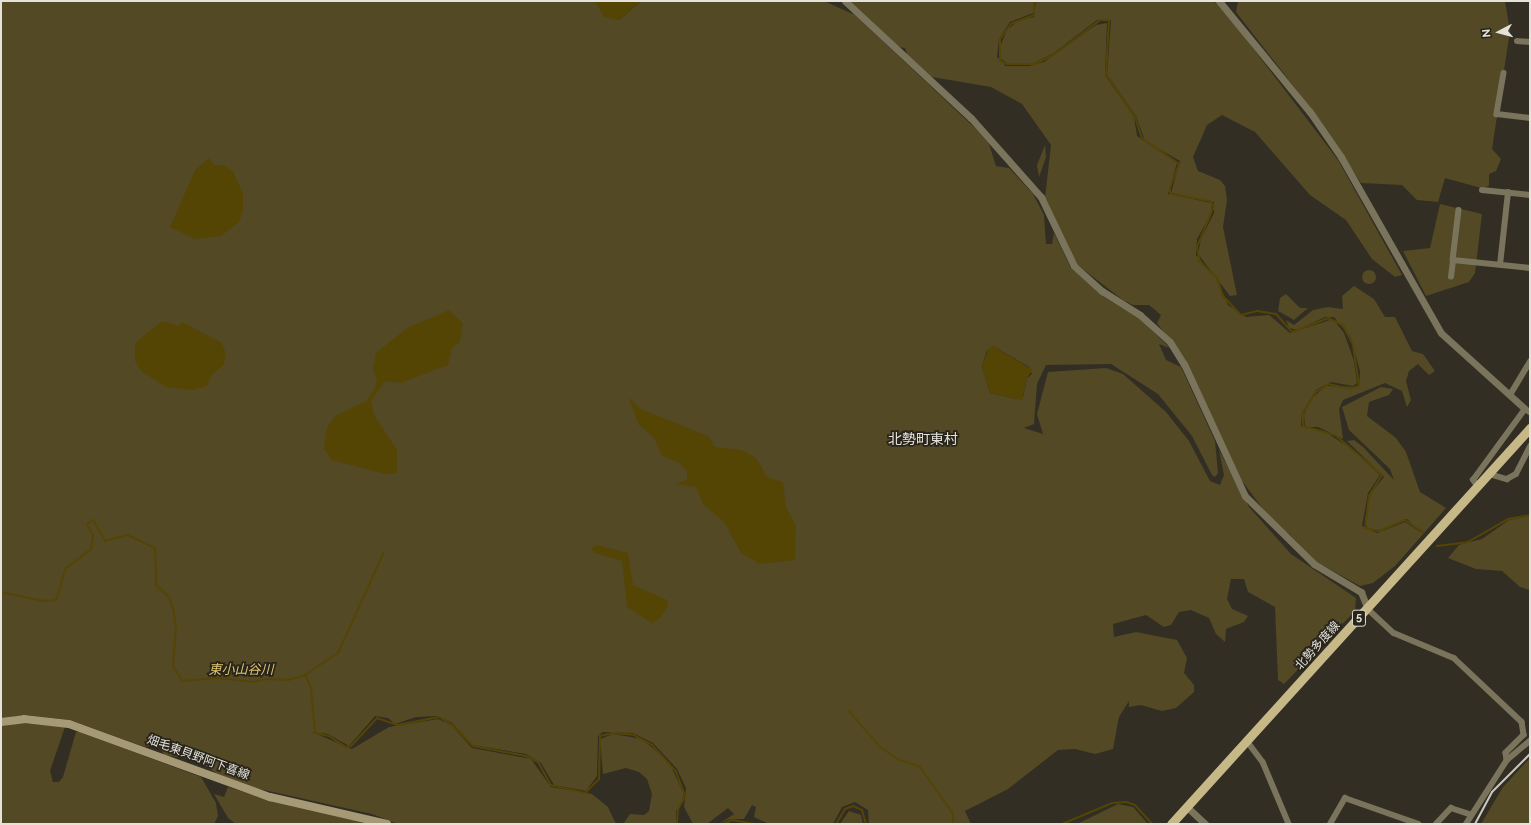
<!DOCTYPE html>
<html>
<head>
<meta charset="utf-8">
<style>
	body { margin:0 }
	#map { position:relative; width:1531px; height:825px; overflow:hidden; background:#322e23; font-family:Raleway,"Noto Sans JP",sans-serif }
	div>[style] { position:absolute }
	.green>* { inset:0; background:#534925 }
	.round { border-radius:50% }
	.water>* { inset:0; background:#554505 }
	.stream>* { height:2px; margin:-1px; padding:0 1px; transform-origin:1px; border-radius:1px; background:#554505 }
	.minor>* { height:5.5px; margin:-2.75px; padding:0 2.75px; transform-origin:2.75px; border-radius:2.75px; background:#7a745c }
	.tertiary>* { height:7px; margin:-3.5px; padding:0 3.5px; transform-origin:3.5px; border-radius:3.5px; background:#7a745c }
	.secondary>* { height:8px; margin:-4px; padding:0 4px; transform-origin:4px; border-radius:4px; background:#a59a75 }
	.primary>* { height:9px; margin:-4.5px; padding:0 4.5px; transform-origin:4.5px; border-radius:4.5px; background:#c7b888 }
	.rail>* { height:2px; margin:-1px; padding:0 1px; transform-origin:1px; border-radius:1px; background:#cbc8c1 }
	span { translate:-50% -50%; white-space:nowrap; text-align:center; line-height:1.15; -webkit-text-stroke:3.5px #28241a; paint-order:stroke }
	.shield-label span { padding:1px 3px; background:#28241a; border:1px solid; border-radius:3px; -webkit-text-stroke-width:0 }
	.shield-label { font-size:11px; color:#e4e2db; font-weight:700 }
	.street-label { font-size:12px; color:#e4e2db }
	.water-label { font-size:13px; color:#dfc672; font-style:italic }
	.quarter-label { font-size:14px; color:#e4e2db }
	.frame { position:absolute; inset:0; border:2px solid #e4e2db; pointer-events:none }
	.north { position:absolute; left:1479px; top:12px; width:40px; height:40px; -webkit-text-stroke:3px #28241a; paint-order:stroke; rotate:264deg; font-size:11px; font-weight:700; line-height:16px; text-align:center; color:#e4e2db }
	.north::after { content:''; display:block; margin:auto; width:14px; height:18px; background:#e4e2db; clip-path:polygon(50% 0,100% 100%,50% 72%,0 100%) }
</style>
</head>
<body>
<div id="map">
	<div class="green">
		<i style="clip-path:polygon(evenodd,1px 1px,595px 1px,619px 20px,641px 1px,824px 1px,855px 15px,977px 130px,989px 144px,996px 166px,1009px 168px,1033px 194px,1044px 215px,1046px 244px,1052px 244px,1054px 233px,1071px 268px,1104px 297px,1140px 319px,1170px 348px,1159px 344px,1166px 360px,1181px 367px,1215px 441px,1218px 473px,1215px 477px,1212px 475px,1192px 436px,1158px 394px,1111px 364px,1046px 365px,1037px 384px,1034px 424px,1024px 428px,1043px 434px,1037px 414px,1048px 372px,1106px 368px,1123px 374px,1166px 412px,1189px 441px,1210px 481px,1220px 485px,1224px 475px,1219px 450px,1249px 507px,1291px 554px,1356px 598px,1355px 611px,1284px 684px,1278px 680px,1275px 607px,1248px 592px,1244px 579px,1231px 579px,1227px 599px,1232px 609px,1248px 616px,1244px 622px,1226px 629px,1225px 642px,1216px 634px,1209px 618px,1191px 610px,1179px 612px,1171px 625px,1164px 627px,1146px 615px,1113px 624px,1114px 637px,1136px 632px,1177px 640px,1187px 658px,1184px 673px,1194px 685px,1194px 692px,1176px 708px,1162px 711px,1141px 705px,1129px 707px,1129px 701px,1119px 717px,1113px 749px,1095px 754px,1075px 749px,1058px 750px,1008px 789px,965px 811px,971px 824px,869px 824px,868px 810px,855px 802px,842px 807px,833px 824px,769px 824px,754px 817px,756px 807px,752px 805px,744px 819px,730px 819px,719px 824px,734px 814px,728px 808px,707px 824px,693px 824px,684px 807px,686px 788px,677px 769px,653px 743px,633px 733px,603px 732px,598px 736px,597px 776px,586px 791px,554px 785px,541px 763px,526px 754px,473px 745px,452px 723px,438px 716px,416px 717px,395px 724px,388px 718px,375px 716px,349px 746px,328px 734px,312px 732px,352px 749px,389px 727px,438px 719px,451px 725px,472px 748px,531px 759px,551px 787px,592px 794px,608px 807px,616px 824px,398px 824px,372px 814px,251px 787px,221px 777px,198px 760px,164px 755px,158px 744px,145px 747px,70px 720px,27px 715px,1px 718px,1px 1px,993px 346px,1029px 367px,1032px 374px,1027px 378px,1023px 397px,1017px 399px,990px 393px,982px 366px,987px 351px,993px 346px)"></i>
		<i style="clip-path:polygon(850px 1px,1033px 1px,1033px 13px,1010px 22px,999px 39px,997px 57px,1006px 66px,1029px 66px,1044px 62px,1096px 25px,1107px 23px,1105px 75px,1134px 117px,1137px 136px,1177px 163px,1168px 194px,1212px 203px,1211px 214px,1197px 239px,1196px 255px,1216px 278px,1228px 305px,1246px 317px,1269px 315px,1290px 333px,1333px 319px,1344px 333px,1354px 361px,1357px 383px,1353px 386px,1331px 382px,1316px 390px,1302px 413px,1301px 426px,1324px 431px,1350px 448px,1380px 475px,1368px 493px,1362px 526px,1377px 533px,1405px 522px,1422px 533px,1407px 519px,1379px 530px,1367px 528px,1365px 519px,1371px 493px,1384px 477px,1347px 441px,1354px 440px,1363px 447px,1394px 480px,1390px 469px,1349px 430px,1342px 407px,1381px 387px,1393px 389px,1389px 395px,1369px 402px,1367px 416px,1396px 438px,1406px 452px,1420px 492px,1446px 508px,1395px 566px,1373px 583px,1360px 586px,1315px 561px,1289px 534px,1274px 524px,1237px 474px,1187px 363px,1157px 323px,1161px 315px,1149px 305px,1133px 305px,1123px 300px,1075px 263px,1045px 198px,1051px 145px,1022px 104px,991px 87px,932px 77px,908px 56px,905px 48px,899px 47px)"></i>
		<i style="clip-path:polygon(1036px 1px,1214px 1px,1230px 18px,1338px 160px,1402px 275px,1395px 277px,1372px 259px,1346px 220px,1310px 195px,1255px 132px,1222px 115px,1207px 125px,1193px 157px,1198px 171px,1220px 180px,1225px 186px,1227px 200px,1223px 227px,1237px 295px,1230px 296px,1198px 254px,1201px 239px,1214px 213px,1214px 202px,1171px 193px,1180px 161px,1145px 141px,1136px 116px,1107px 74px,1111px 20px,1097px 20px,1054px 53px,1034px 63px,1007px 63px,1001px 59px,999px 49px,1007px 30px,1019px 20px,1034px 17px)"></i>
		<i style="clip-path:polygon(1238px 1px,1505px 1px,1510px 31px,1492px 149px,1501px 159px,1496px 171px,1489px 174px,1489px 186px,1481px 188px,1445px 178px,1438px 202px,1417px 200px,1402px 185px,1361px 183px,1312px 110px,1236px 12px)"></i>
		<i style="clip-path:polygon(1045px 145px,1046px 157px,1039px 177px,1037px 165px)"></i>
		<i style="clip-path:polygon(1440px 204px,1482px 214px,1475px 273px,1469px 282px,1426px 296px,1403px 251px,1430px 248px)"></i>
		<i class="round" style="left:1362px;top:270px;width:14px;height:14px"></i>
		<i style="clip-path:polygon(1354px 286px,1374px 299px,1385px 317px,1395px 317px,1412px 351px,1423px 354px,1435px 371px,1429px 375px,1418px 364px,1409px 371px,1406px 381px,1411px 400px,1407px 407px,1402px 391px,1385px 383px,1343px 400px,1339px 409px,1343px 439px,1318px 427px,1305px 427px,1304px 415px,1311px 399px,1326px 386px,1359px 387px,1360px 371px,1351px 338px,1334px 317px,1325px 317px,1297px 330px,1289px 328px,1286px 320px,1294px 325px,1313px 310px,1328px 307px,1343px 309px,1342px 296px)"></i>
		<i style="clip-path:polygon(1286px 294px,1300px 308px,1308px 308px,1294px 320px,1278px 311px,1280px 298px)"></i>
		<i style="clip-path:polygon(1530px 516px,1530px 590px,1520px 587px,1502px 571px,1476px 569px,1448px 558px,1459px 545px,1482px 539px,1509px 520px)"></i>
		<i style="clip-path:polygon(20px 723px,65px 727px,50px 771px,53px 782px,59px 782px,63px 777px,76px 732px,80px 732px,201px 777px,216px 803px,218px 816px,214px 824px,1px 824px,1px 725px)"></i>
		<i style="clip-path:polygon(613px 734px,642px 739px,669px 762px,683px 792px,684px 800px,676px 811px,676px 824px,623px 824px,630px 814px,644px 815px,649px 811px,652px 794px,647px 779px,639px 772px,626px 768px,603px 774px,600px 739px)"></i>
		<i style="clip-path:polygon(1530px 758px,1530px 824px,1481px 824px,1503px 787px)"></i>
		<i style="clip-path:polygon(228px 787px,270px 800px,379px 824px,236px 824px,228px 818px,214px 794px,224px 797px)"></i>
		<i style="clip-path:polygon(1118px 804px,1133px 807px,1148px 824px,1077px 824px)"></i>
		<i style="clip-path:polygon(849px 811px,861px 815px,863px 824px,840px 824px)"></i>
	</div>
	<div class="water">
		<i style="clip-path:polygon(595px 1px,641px 1px,619px 20px,604px 17px)"></i>
		<i style="clip-path:polygon(209px 158px,214px 165px,224px 165px,233px 171px,243px 193px,243px 211px,239px 222px,221px 236px,195px 239px,170px 227px,195px 170px)"></i>
		<i style="clip-path:polygon(449px 310px,463px 323px,460px 342px,452px 348px,448px 365px,401px 383px,385px 381px,371px 401px,374px 415px,397px 450px,397px 473px,386px 474px,331px 460px,324px 448px,327px 428px,335px 416px,366px 401px,375px 388px,377px 379px,373px 369px,376px 353px,407px 328px)"></i>
		<i style="clip-path:polygon(162px 321px,179px 326px,182px 322px,222px 343px,226px 354px,224px 364px,211px 376px,207px 386px,193px 390px,166px 387px,141px 371px,135px 361px,135px 343px)"></i>
		<i style="clip-path:polygon(993px 346px,1033px 370px,1027px 378px,1022px 400px,990px 393px,982px 366px,989px 348px)"></i>
		<i style="clip-path:polygon(628px 397px,641px 409px,708px 436px,715px 447px,742px 450px,756px 458px,767px 477px,783px 482px,786px 507px,796px 526px,795px 560px,760px 564px,741px 553px,724px 522px,703px 504px,696px 487px,675px 484px,687px 480px,687px 471px,678px 462px,662px 456px,654px 438px,639px 425px)"></i>
		<i style="clip-path:polygon(597px 545px,628px 553px,633px 585px,667px 600px,668px 605px,661px 617px,652px 623px,627px 607px,622px 561px,595px 553px,591px 548px)"></i>
	</div>
	<div class="stream">
		<i style="left:1034px;top:1px;width:14px;rotate:90deg"></i>
		<i style="left:1034px;top:15px;width:25px;rotate:159deg"></i>
		<i style="left:1011px;top:24px;width:19px;rotate:126deg"></i>
		<i style="left:1000px;top:39px;width:22px;rotate:90deg"></i>
		<i style="left:1000px;top:61px;width:8px;rotate:23deg"></i>
		<i style="left:1007px;top:64px;width:28px"></i>
		<i style="left:1035px;top:64px;width:22px;rotate:-27deg"></i>
		<i style="left:1055px;top:54px;width:56px;rotate:-37.1deg"></i>
		<i style="left:1100px;top:20px;width:9px"></i>
		<i style="left:1109px;top:20px;width:54px;rotate:93.2deg"></i>
		<i style="left:1106px;top:74px;width:52px;rotate:56deg"></i>
		<i style="left:1135px;top:117px;width:22px;rotate:72deg"></i>
		<i style="left:1142px;top:138px;width:45px;rotate:35.1deg"></i>
		<i style="left:1179px;top:164px;width:25px;rotate:111deg"></i>
		<i style="left:1170px;top:187px;width:7px;rotate:90deg"></i>
		<i style="left:1170px;top:194px;width:41px;rotate:9.9deg"></i>
		<i style="left:1210px;top:201px;width:6px;rotate:51deg"></i>
		<i style="left:1214px;top:206px;width:44px;rotate:112.5deg"></i>
		<i style="left:1197px;top:247px;width:15px;rotate:79deg"></i>
		<i style="left:1200px;top:262px;width:23px;rotate:43deg"></i>
		<i style="left:1217px;top:278px;width:19px;rotate:72deg"></i>
		<i style="left:1223px;top:296px;width:26px;rotate:47deg"></i>
		<i style="left:1241px;top:315px;width:16px;rotate:-14deg"></i>
		<i style="left:1257px;top:311px;width:19px;rotate:9deg"></i>
		<i style="left:1276px;top:314px;width:24px;rotate:48deg"></i>
		<i style="left:1292px;top:332px;width:39px;rotate:-21deg"></i>
		<i style="left:1328px;top:318px;width:17px;rotate:25deg"></i>
		<i style="left:1343px;top:325px;width:22px;rotate:63deg"></i>
		<i style="left:1353px;top:345px;width:41px;rotate:81.7deg"></i>
		<i style="left:1359px;top:386px;width:9px;rotate:162deg"></i>
		<i style="left:1350px;top:389px;width:22px;rotate:-167deg"></i>
		<i style="left:1329px;top:384px;width:15px;rotate:148deg"></i>
		<i style="left:1316px;top:392px;width:26px;rotate:121deg"></i>
		<i style="left:1303px;top:414px;width:12px;rotate:90deg"></i>
		<i style="left:1303px;top:426px;width:33px;rotate:16deg"></i>
		<i style="left:1335px;top:435px;width:62px;rotate:40.4deg"></i>
		<i style="left:1382px;top:475px;width:25px;rotate:122deg"></i>
		<i style="left:1369px;top:496px;width:32px;rotate:97deg"></i>
		<i style="left:1365px;top:528px;width:14px;rotate:12deg"></i>
		<i style="left:1379px;top:531px;width:28px;rotate:-23deg"></i>
		<i style="left:1405px;top:520px;width:22px;rotate:34deg"></i>
		<i style="left:1437px;top:546px;width:31px;rotate:-7deg"></i>
		<i style="left:1468px;top:542px;width:46px;rotate:-29.9deg"></i>
		<i style="left:1508px;top:519px;width:22px;rotate:-10deg"></i>
		<i style="left:1px;top:592px;width:43px;rotate:12.1deg"></i>
		<i style="left:43px;top:601px;width:13px;rotate:-4deg"></i>
		<i style="left:56px;top:600px;width:34px;rotate:-73deg"></i>
		<i style="left:66px;top:568px;width:31px;rotate:-37deg"></i>
		<i style="left:91px;top:549px;width:13px;rotate:-81deg"></i>
		<i style="left:93px;top:536px;width:13px;rotate:-117deg"></i>
		<i style="left:87px;top:524px;width:7px;rotate:-34deg"></i>
		<i style="left:93px;top:520px;width:24px;rotate:60deg"></i>
		<i style="left:105px;top:541px;width:24px;rotate:-15deg"></i>
		<i style="left:128px;top:535px;width:30px;rotate:26deg"></i>
		<i style="left:155px;top:548px;width:37px;rotate:88deg"></i>
		<i style="left:156px;top:585px;width:18px;rotate:43deg"></i>
		<i style="left:169px;top:597px;width:12px;rotate:70deg"></i>
		<i style="left:173px;top:608px;width:18px;rotate:81deg"></i>
		<i style="left:176px;top:626px;width:40px;rotate:94.3deg"></i>
		<i style="left:173px;top:666px;width:17px;rotate:59deg"></i>
		<i style="left:182px;top:681px;width:37px;rotate:-5deg"></i>
		<i style="left:219px;top:678px;width:33px;rotate:7deg"></i>
		<i style="left:252px;top:682px;width:15px;rotate:-11deg"></i>
		<i style="left:267px;top:679px;width:21px;rotate:3deg"></i>
		<i style="left:288px;top:680px;width:18px;rotate:-16deg"></i>
		<i style="left:305px;top:675px;width:14px;rotate:65deg"></i>
		<i style="left:311px;top:688px;width:45px;rotate:84.9deg"></i>
		<i style="left:315px;top:733px;width:14px;rotate:12deg"></i>
		<i style="left:329px;top:736px;width:20px;rotate:33deg"></i>
		<i style="left:346px;top:747px;width:5px;rotate:-11deg"></i>
		<i style="left:351px;top:746px;width:38px;rotate:-47deg"></i>
		<i style="left:377px;top:718px;width:21px;rotate:19deg"></i>
		<i style="left:397px;top:725px;width:43px;rotate:-10.8deg"></i>
		<i style="left:439px;top:717px;width:15px;rotate:32deg"></i>
		<i style="left:452px;top:725px;width:30px;rotate:45deg"></i>
		<i style="left:473px;top:746px;width:54px;rotate:10.7deg"></i>
		<i style="left:526px;top:756px;width:13px;rotate:27deg"></i>
		<i style="left:538px;top:762px;width:26px;rotate:61deg"></i>
		<i style="left:551px;top:785px;width:35px;rotate:13deg"></i>
		<i style="left:585px;top:793px;width:20px;rotate:-45deg"></i>
		<i style="left:599px;top:779px;width:43px;rotate:-88.7deg"></i>
		<i style="left:600px;top:736px;width:13px;rotate:-13deg"></i>
		<i style="left:613px;top:733px;width:21px;rotate:5deg"></i>
		<i style="left:634px;top:735px;width:21px;rotate:29deg"></i>
		<i style="left:652px;top:745px;width:36px;rotate:48deg"></i>
		<i style="left:676px;top:772px;width:26px;rotate:69deg"></i>
		<i style="left:685px;top:796px;width:15px;rotate:118deg"></i>
		<i style="left:678px;top:809px;width:15px;rotate:94deg"></i>
		<i style="left:305px;top:675px;width:40px;rotate:-34deg"></i>
		<i style="left:338px;top:653px;width:111px;rotate:-65.5deg"></i>
		<i style="left:849px;top:711px;width:46px;rotate:49.4deg"></i>
		<i style="left:879px;top:746px;width:24px;rotate:35deg"></i>
		<i style="left:899px;top:760px;width:22px;rotate:18deg"></i>
		<i style="left:920px;top:767px;width:57px;rotate:54.9deg"></i>
		<i style="left:953px;top:814px;width:10px;rotate:90deg"></i>
		<i style="left:724px;top:824px;width:9px;rotate:-27deg"></i>
		<i style="left:732px;top:820px;width:23px;rotate:10deg"></i>
		<i style="left:836px;top:824px;width:17px;rotate:-59deg"></i>
		<i style="left:845px;top:809px;width:9px;rotate:-21deg"></i>
		<i style="left:853px;top:806px;width:10px;rotate:24deg"></i>
		<i style="left:862px;top:810px;width:15px;rotate:74deg"></i>
		<i style="left:1062px;top:824px;width:54px;rotate:-22.8deg"></i>
		<i style="left:1112px;top:803px;width:14px;rotate:-4deg"></i>
		<i style="left:1126px;top:802px;width:9px;rotate:18deg"></i>
		<i style="left:1135px;top:805px;width:25px;rotate:48deg"></i>
	</div>
	<div class="minor">
		<i style="left:1517px;top:41px;width:13px;rotate:4deg"></i>
		<i style="left:1504px;top:73px;width:42px;rotate:99.7deg"></i>
		<i style="left:1497px;top:114px;width:33px;rotate:7deg"></i>
		<i style="left:1482px;top:190px;width:48px;rotate:5.9deg"></i>
		<i style="left:1459px;top:210px;width:50px;rotate:96.8deg"></i>
		<i style="left:1453px;top:260px;width:77px;rotate:5.9deg"></i>
		<i style="left:1500px;top:265px;width:73px;rotate:-83.7deg"></i>
		<i style="left:1451px;top:277px;width:17px;rotate:-83deg"></i>
		<i style="left:1510px;top:395px;width:39px;rotate:-59deg"></i>
		<i style="left:1489px;top:474px;width:19px;rotate:16deg"></i>
		<i style="left:1507px;top:479px;width:10px;rotate:-29deg"></i>
		<i style="left:1516px;top:474px;width:31px;rotate:-63deg"></i>
		<i style="left:1477px;top:486px;width:7px;rotate:-124deg"></i>
		<i style="left:1473px;top:480px;width:88px;rotate:-53.8deg"></i>
		<i style="left:1525px;top:409px;width:6px;rotate:31deg"></i>
		<i style="left:1368px;top:609px;width:35px;rotate:43deg"></i>
		<i style="left:1394px;top:633px;width:65px;rotate:22.6deg"></i>
		<i style="left:1454px;top:658px;width:93px;rotate:43.3deg"></i>
		<i style="left:1522px;top:722px;width:13px;rotate:81deg"></i>
		<i style="left:1524px;top:735px;width:25px;rotate:135deg"></i>
		<i style="left:1506px;top:753px;width:7px;rotate:82deg"></i>
		<i style="left:1247px;top:741px;width:26px;rotate:53deg"></i>
		<i style="left:1263px;top:762px;width:67px;rotate:67.2deg"></i>
		<i style="left:1330px;top:824px;width:30px;rotate:-60deg"></i>
		<i style="left:1345px;top:798px;width:78px;rotate:19.4deg"></i>
		<i style="left:1436px;top:824px;width:22px;rotate:-47deg"></i>
		<i style="left:1451px;top:808px;width:20px;rotate:18deg"></i>
		<i style="left:1466px;top:824px;width:76px;rotate:-57.4deg"></i>
		<i style="left:1507px;top:760px;width:30px;rotate:-40deg"></i>
	</div>
	<div class="tertiary">
		<i style="left:845px;top:1px;width:172px;rotate:42.9deg"></i>
		<i style="left:971px;top:118px;width:106px;rotate:48.5deg"></i>
		<i style="left:1041px;top:197px;width:76px;rotate:64.4deg"></i>
		<i style="left:1074px;top:266px;width:38px;rotate:42deg"></i>
		<i style="left:1102px;top:291px;width:45px;rotate:32.3deg"></i>
		<i style="left:1140px;top:315px;width:40px;rotate:42deg"></i>
		<i style="left:1170px;top:342px;width:26px;rotate:58deg"></i>
		<i style="left:1184px;top:364px;width:145px;rotate:65.2deg"></i>
		<i style="left:1245px;top:496px;width:97px;rotate:44.6deg"></i>
		<i style="left:1314px;top:564px;width:55px;rotate:30.8deg"></i>
		<i style="left:1361px;top:592px;width:18px;rotate:68deg"></i>
		<i style="left:1219px;top:1px;width:144px;rotate:50.7deg"></i>
		<i style="left:1310px;top:112px;width:55px;rotate:55.4deg"></i>
		<i style="left:1341px;top:157px;width:202px;rotate:60.4deg"></i>
		<i style="left:1441px;top:333px;width:113px;rotate:42.1deg"></i>
		<i style="left:1187px;top:807px;width:25px;rotate:43deg"></i>
	</div>
	<div class="secondary">
		<i style="left:1px;top:722px;width:23px;rotate:-7deg"></i>
		<i style="left:24px;top:719px;width:45px;rotate:6.3deg"></i>
		<i style="left:69px;top:724px;width:214px;rotate:20deg"></i>
		<i style="left:270px;top:797px;width:120px;rotate:13deg"></i>
	</div>
	<div class="primary">
		<i style="left:1171px;top:824px;width:535px;rotate:-47.81deg"></i>
	</div>
	<div class="rail">
		<i style="left:1475px;top:824px;width:36px;rotate:-62deg"></i>
		<i style="left:1492px;top:792px;width:54px;rotate:-45deg"></i>
	</div>
	<div class="shield-label">
		<span style="left:1359px;top:618px">5</span>
	</div>
	<div class="street-label">
		<span style="left:1318px;top:646px;rotate:-48deg">北勢多度線</span>
		<span style="left:198px;top:758px;rotate:20deg">畑毛東貝野阿下喜線</span>
	</div>
	<div class="water-label">
		<span style="left:241px;top:670px">東小山谷川</span>
	</div>
	<div class="quarter-label">
		<span style="left:923px;top:439px">北勢町東村</span>
	</div>
	<div class="frame"></div>
	<div class="north">N</div>
</div>
</body>
</html>
